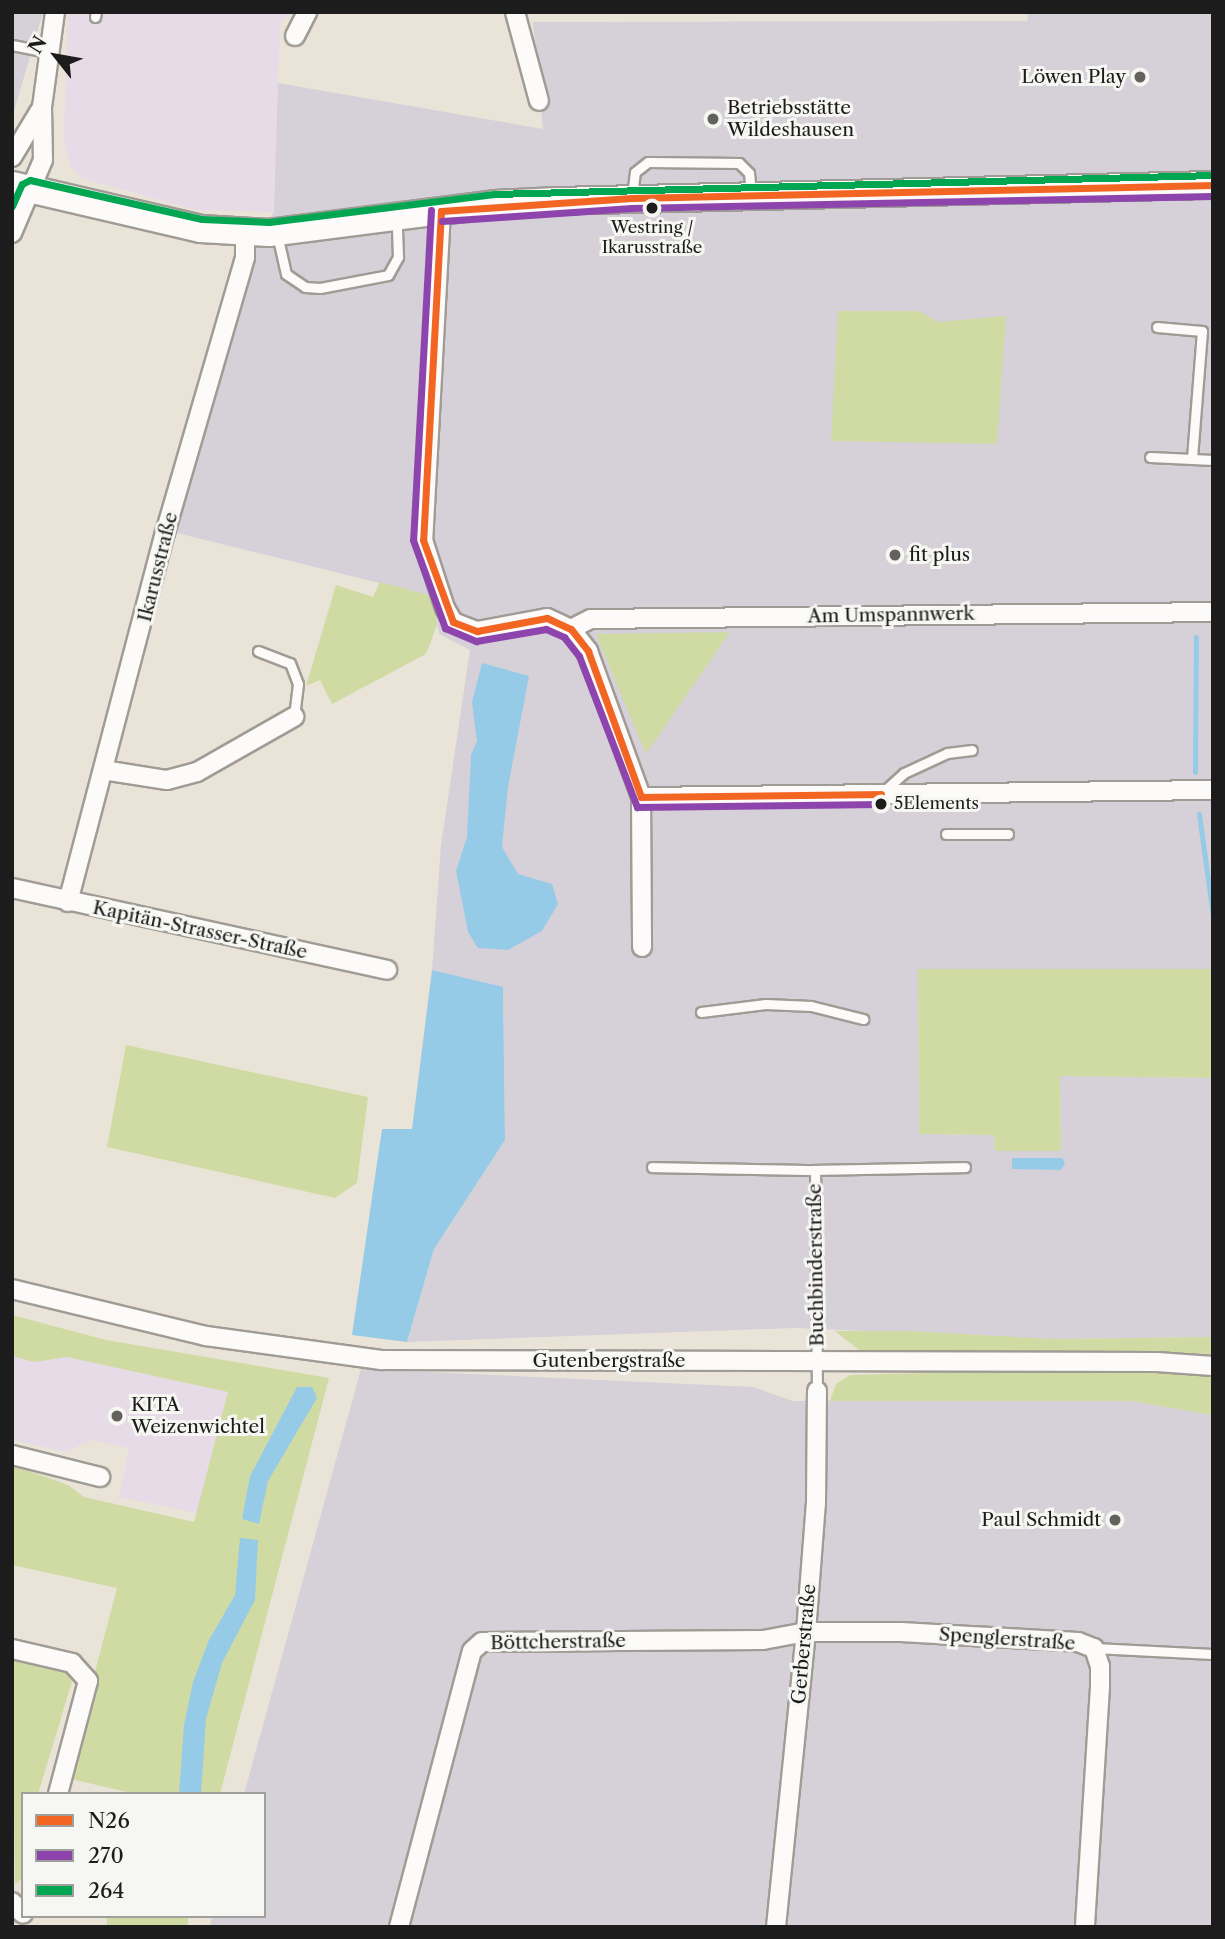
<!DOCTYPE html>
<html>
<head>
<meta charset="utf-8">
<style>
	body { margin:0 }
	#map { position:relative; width:1225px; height:1939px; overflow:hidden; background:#eae4d8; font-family:"Libre Caslon Text",serif }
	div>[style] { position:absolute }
	.built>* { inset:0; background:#e6dbe7 }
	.industrial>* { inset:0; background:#d6d0d9 }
	.green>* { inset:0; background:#d0dba4; transform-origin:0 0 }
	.water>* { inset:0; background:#96cbe7 }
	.stream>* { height:5px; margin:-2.5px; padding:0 2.5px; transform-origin:2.5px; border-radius:2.5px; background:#96cbe7 }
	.roads { filter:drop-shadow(2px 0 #a09c95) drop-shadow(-2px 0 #a09c95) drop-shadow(0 2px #a09c95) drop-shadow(0 -2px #a09c95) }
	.service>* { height:9px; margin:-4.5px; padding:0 4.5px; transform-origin:4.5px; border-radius:4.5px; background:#fcfbf9 }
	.minor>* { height:18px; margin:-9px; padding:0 9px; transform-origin:9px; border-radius:9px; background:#fcfbf9 }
	.secondary>* { height:26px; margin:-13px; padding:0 13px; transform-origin:13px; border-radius:13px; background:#fcfbf9 }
	.bus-1>* { height:7px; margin:-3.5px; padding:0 3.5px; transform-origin:3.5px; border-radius:3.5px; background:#f26522 }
	.bus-2>* { height:7px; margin:-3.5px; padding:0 3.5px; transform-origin:3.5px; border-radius:3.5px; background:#8e44ad }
	.bus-3>* { height:7px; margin:-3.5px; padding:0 3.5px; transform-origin:3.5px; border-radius:3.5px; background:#00a651 }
	.dots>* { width:19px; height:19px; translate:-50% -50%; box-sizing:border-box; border:4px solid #f6f6f2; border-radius:50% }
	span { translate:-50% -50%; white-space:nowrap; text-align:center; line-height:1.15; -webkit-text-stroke:6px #f6f6f2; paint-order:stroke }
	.bus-label { font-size:17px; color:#1c1c1c }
	.left { translate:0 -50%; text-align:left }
	.poi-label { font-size:19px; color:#1c1c1c }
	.right { translate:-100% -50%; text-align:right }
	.street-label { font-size:19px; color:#1c1c1c }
	.frame { position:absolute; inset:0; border:14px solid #1c1c1c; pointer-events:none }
	.legend { position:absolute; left:21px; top:1792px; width:245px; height:126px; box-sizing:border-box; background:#f6f6f2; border:2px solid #9f9f9c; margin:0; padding:9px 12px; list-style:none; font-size:21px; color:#1c1c1c }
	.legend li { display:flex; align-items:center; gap:14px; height:35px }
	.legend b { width:35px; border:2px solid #9f9f9c }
	.north { position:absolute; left:21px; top:21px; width:70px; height:70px; -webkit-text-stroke:5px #f6f6f2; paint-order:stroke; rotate:301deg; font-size:19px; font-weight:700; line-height:28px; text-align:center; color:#1c1c1c }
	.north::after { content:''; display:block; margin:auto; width:24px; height:32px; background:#1c1c1c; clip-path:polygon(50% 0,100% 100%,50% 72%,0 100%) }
</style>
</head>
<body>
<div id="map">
	<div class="built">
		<i style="clip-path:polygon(68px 12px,291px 12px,280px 23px,274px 212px,195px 210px,81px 178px,70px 165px,64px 140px)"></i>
		<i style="clip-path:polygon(12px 1356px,34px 1362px,67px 1357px,228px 1392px,197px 1513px,119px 1497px,129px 1448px,91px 1440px,66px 1452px,12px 1440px)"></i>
	</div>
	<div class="industrial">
		<i style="clip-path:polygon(12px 12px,43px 12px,12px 118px)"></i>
		<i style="clip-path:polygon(1028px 12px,1213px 12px,1213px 969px,919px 969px,920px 1134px,994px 1135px,995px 1150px,1061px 1151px,1060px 1076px,1213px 1078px,1213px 1337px,1052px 1339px,795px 1328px,407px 1342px,434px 1249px,505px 1140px,503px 988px,432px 970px,441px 845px,470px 650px,439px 634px,432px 596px,173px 532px,254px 243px,274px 212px,278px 83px,543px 129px,533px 22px,1027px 21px)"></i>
		<i style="clip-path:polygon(361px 1369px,753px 1387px,793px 1401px,1131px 1401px,1213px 1415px,1213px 1927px,210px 1927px,212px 1916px,264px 1916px,264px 1794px,244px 1794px)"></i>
	</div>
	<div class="green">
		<i style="clip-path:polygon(838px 311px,919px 311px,937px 322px,1006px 316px,997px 444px,831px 441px)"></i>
		<i style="clip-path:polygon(380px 582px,432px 596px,437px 625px,426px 654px,332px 704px,320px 680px,306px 686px,336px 585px,373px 597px)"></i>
		<i style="clip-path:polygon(730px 632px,646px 754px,596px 634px)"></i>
		<i style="clip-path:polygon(918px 969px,1213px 969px,1213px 1078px,1060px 1076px,1061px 1151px,995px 1151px,994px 1135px,919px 1134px)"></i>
		<i style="clip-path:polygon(126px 1045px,368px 1097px,357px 1183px,335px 1198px,107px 1147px)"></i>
		<i style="clip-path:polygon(12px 1315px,106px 1340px,329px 1378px,220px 1794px,135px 1794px,67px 1778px,117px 1588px,12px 1565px,12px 1465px,68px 1485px,84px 1497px,194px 1522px,228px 1392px,67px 1357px,34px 1362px,12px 1356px)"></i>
		<i style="clip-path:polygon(908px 1331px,1052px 1339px,1213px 1337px,1213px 1354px,859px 1350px,835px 1331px)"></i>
		<i style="clip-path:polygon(1041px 1370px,1204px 1373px,1213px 1375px,1213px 1415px,1131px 1401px,830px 1401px,836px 1384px,850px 1375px)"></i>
		<i style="clip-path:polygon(12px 1655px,64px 1668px,72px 1682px,38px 1794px,23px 1794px,23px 1878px,15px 1884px)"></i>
		<i style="left:107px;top:1916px;width:81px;height:11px"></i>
	</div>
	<div class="water">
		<i style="clip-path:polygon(482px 663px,529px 676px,508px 787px,502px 847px,518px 874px,552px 884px,558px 904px,542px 931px,508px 950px,478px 948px,468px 932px,456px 871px,467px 837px,471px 755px,477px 741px,472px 702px)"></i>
		<i style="clip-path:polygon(432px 970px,503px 987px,505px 1140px,434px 1249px,407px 1342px,352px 1335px,382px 1129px,412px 1129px)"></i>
		<i style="clip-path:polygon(1012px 1158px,1062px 1158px,1065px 1163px,1061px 1170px,1012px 1169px)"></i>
		<i style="clip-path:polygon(297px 1387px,312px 1387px,317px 1398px,268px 1481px,259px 1524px,242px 1519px,250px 1476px)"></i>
		<i style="clip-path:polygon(240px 1538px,258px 1540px,255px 1600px,222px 1663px,206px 1719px,201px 1794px,179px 1794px,184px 1725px,193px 1682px,209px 1640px,235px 1595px)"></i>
	</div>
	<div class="stream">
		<i style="left:1195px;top:772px;width:135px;rotate:-89.6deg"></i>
		<i style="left:1199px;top:814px;width:103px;rotate:82.2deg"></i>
	</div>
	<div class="roads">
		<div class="service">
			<i style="left:95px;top:17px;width:5px;rotate:-79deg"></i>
			<i style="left:12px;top:45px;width:41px;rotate:11.3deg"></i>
			<i style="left:632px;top:196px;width:24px;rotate:-83deg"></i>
			<i style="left:635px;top:172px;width:16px;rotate:-38deg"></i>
			<i style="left:648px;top:162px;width:91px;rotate:0.6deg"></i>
			<i style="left:739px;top:163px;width:14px;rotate:45deg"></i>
			<i style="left:749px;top:173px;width:20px;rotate:84deg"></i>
			<i style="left:277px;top:234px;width:41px;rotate:77.3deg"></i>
			<i style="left:286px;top:274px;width:23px;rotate:34deg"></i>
			<i style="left:305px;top:287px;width:15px;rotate:4deg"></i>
			<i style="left:320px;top:288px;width:69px;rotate:-10.8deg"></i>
			<i style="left:388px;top:275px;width:21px;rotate:-61deg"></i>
			<i style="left:398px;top:257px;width:36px;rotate:-92deg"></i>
			<i style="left:1157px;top:327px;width:45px;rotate:5.1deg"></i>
			<i style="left:1202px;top:331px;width:128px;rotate:94.5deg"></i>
			<i style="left:1150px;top:457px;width:63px;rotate:2.7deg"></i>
			<i style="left:258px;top:651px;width:34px;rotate:21deg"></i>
			<i style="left:290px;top:663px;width:22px;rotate:69deg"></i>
			<i style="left:298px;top:684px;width:33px;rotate:97deg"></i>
			<i style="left:884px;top:791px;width:27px;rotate:-42deg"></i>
			<i style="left:904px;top:773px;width:47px;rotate:-24.9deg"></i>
			<i style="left:947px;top:753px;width:25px;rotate:-7deg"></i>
			<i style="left:946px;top:834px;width:62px"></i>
			<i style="left:701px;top:1012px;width:65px;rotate:-7deg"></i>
			<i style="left:766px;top:1004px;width:45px;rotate:2.5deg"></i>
			<i style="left:811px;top:1006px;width:54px;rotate:14deg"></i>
			<i style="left:652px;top:1167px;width:163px;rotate:1.1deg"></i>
			<i style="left:817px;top:1391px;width:221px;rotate:-90.5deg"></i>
			<i style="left:815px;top:1170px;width:150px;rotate:-1.1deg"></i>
			<i style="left:1094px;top:1648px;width:119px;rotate:2.9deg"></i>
		</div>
		<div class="minor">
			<i style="left:515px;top:12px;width:92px;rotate:74.9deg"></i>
			<i style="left:295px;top:36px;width:27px;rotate:-63deg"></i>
			<i style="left:12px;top:157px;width:58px;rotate:-59deg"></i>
			<i style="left:441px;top:211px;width:329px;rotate:93.1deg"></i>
			<i style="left:423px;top:540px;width:71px;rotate:72.1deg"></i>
			<i style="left:445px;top:608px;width:16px;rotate:60deg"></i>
			<i style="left:453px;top:622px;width:26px;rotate:21deg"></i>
			<i style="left:477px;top:631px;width:71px;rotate:-10.5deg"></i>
			<i style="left:547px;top:618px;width:26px;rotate:25deg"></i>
			<i style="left:571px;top:629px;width:28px;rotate:52deg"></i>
			<i style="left:588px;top:651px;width:155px;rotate:70deg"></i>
			<i style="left:641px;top:797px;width:572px;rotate:-0.7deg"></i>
			<i style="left:12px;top:233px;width:79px;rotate:-67deg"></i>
			<i style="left:43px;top:160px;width:53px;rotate:-91.1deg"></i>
			<i style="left:42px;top:107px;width:96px;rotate:-82.2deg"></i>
			<i style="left:571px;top:629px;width:22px;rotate:-27deg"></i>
			<i style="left:591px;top:619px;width:622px;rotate:-0.64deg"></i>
			<i style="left:103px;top:770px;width:65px;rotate:8.9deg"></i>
			<i style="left:167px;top:780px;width:31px;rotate:-15deg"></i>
			<i style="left:197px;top:772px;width:112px;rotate:-29.6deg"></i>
			<i style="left:641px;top:797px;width:150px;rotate:89.6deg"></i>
			<i style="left:12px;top:888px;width:384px;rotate:12.3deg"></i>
			<i style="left:68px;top:902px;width:382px;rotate:-75.3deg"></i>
			<i style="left:165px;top:533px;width:287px;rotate:-73.8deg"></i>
			<i style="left:245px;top:257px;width:24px;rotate:-90deg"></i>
			<i style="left:12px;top:1289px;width:200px;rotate:13.6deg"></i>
			<i style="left:206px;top:1336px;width:177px;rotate:7.8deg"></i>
			<i style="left:381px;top:1360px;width:776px;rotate:0.15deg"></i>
			<i style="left:1157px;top:1362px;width:56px;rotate:4.1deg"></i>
			<i style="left:12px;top:1455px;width:91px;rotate:14deg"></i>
			<i style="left:12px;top:1649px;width:62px;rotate:13.1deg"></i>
			<i style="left:72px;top:1663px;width:24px;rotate:48deg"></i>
			<i style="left:88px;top:1681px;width:117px;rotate:104.9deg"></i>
			<i style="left:12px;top:1902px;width:16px;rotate:47deg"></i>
			<i style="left:399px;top:1927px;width:285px;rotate:-75.2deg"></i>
			<i style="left:472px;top:1651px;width:13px;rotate:-42deg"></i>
			<i style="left:482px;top:1642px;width:281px;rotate:-0.4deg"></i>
			<i style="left:763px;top:1640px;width:44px;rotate:-10.5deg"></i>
			<i style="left:806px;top:1632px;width:95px"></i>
			<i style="left:901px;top:1632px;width:177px;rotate:3.2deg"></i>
			<i style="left:1078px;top:1642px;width:17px;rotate:21deg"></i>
			<i style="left:1094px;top:1648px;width:19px;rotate:72deg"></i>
			<i style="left:1100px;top:1666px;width:21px;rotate:90deg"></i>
			<i style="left:1100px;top:1687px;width:240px;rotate:93.6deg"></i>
			<i style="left:776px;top:1927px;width:297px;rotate:-84.2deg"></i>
			<i style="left:806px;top:1632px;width:129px;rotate:-85.6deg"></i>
			<i style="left:816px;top:1503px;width:112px;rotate:-89.5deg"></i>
		</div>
		<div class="secondary">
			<i style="left:12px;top:185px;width:194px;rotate:13.1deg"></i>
			<i style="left:201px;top:229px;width:68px;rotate:3.4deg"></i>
			<i style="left:269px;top:233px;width:228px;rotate:-7.3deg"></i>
			<i style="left:495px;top:204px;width:62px;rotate:-2.8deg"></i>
			<i style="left:557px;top:201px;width:656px;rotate:-1.4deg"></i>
		</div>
	</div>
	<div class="bus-1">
		<i style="left:441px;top:211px;width:329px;rotate:93.1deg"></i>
		<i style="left:423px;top:540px;width:87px;rotate:69.9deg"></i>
		<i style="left:453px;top:622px;width:26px;rotate:21deg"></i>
		<i style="left:477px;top:631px;width:71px;rotate:-10.5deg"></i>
		<i style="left:547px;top:618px;width:26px;rotate:25deg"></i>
		<i style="left:571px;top:629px;width:28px;rotate:52deg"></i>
		<i style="left:588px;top:651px;width:155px;rotate:70deg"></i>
		<i style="left:641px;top:797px;width:240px;rotate:-0.7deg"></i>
		<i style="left:441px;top:211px;width:191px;rotate:-3.9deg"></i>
		<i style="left:632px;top:198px;width:581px;rotate:-1.28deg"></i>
	</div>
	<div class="bus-2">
		<i style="left:431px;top:210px;width:330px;rotate:93.1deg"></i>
		<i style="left:413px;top:540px;width:94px;rotate:70deg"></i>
		<i style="left:445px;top:628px;width:34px;rotate:23deg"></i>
		<i style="left:476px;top:641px;width:71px;rotate:-9.7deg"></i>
		<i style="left:546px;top:629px;width:20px;rotate:24deg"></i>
		<i style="left:564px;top:637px;width:24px;rotate:52deg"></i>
		<i style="left:579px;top:656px;width:162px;rotate:69deg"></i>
		<i style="left:637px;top:807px;width:244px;rotate:-0.7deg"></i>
		<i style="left:442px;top:221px;width:190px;rotate:-3.9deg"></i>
		<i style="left:632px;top:208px;width:581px;rotate:-1.18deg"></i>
	</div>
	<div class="bus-3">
		<i style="left:12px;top:206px;width:24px;rotate:-66deg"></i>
		<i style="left:22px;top:184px;width:9px;rotate:-27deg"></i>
		<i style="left:30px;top:180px;width:176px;rotate:12.8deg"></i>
		<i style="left:202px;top:219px;width:67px;rotate:2.6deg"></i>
		<i style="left:269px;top:222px;width:227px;rotate:-7.1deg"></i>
		<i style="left:494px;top:194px;width:719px;rotate:-1.51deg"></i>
	</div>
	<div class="dots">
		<i style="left:1140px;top:77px;background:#64625e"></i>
		<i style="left:713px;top:119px;background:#64625e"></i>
		<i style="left:652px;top:208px;background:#1c1c1c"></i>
		<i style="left:895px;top:555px;background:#64625e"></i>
		<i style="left:881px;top:804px;background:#1c1c1c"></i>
		<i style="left:117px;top:1416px;background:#64625e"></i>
		<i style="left:1115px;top:1520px;background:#64625e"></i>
	</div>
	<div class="bus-label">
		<span style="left:652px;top:238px">Westring /<br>Ikarusstraße</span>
		<span class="left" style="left:894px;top:804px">5Elements</span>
	</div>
	<div class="poi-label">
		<span class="right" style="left:1126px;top:77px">Löwen Play</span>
		<span class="left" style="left:727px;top:119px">Betriebsstätte<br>Wildeshausen</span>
		<span class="left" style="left:909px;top:555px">fit plus</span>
		<span class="left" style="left:131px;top:1416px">KITA<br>Weizenwichtel</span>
		<span class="right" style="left:1101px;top:1520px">Paul Schmidt</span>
	</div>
	<div class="street-label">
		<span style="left:158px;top:567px;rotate:-76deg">Ikarusstraße</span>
		<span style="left:891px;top:615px;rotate:-1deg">Am Umspannwerk</span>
		<span style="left:200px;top:930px;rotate:12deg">Kapitän-Strasser-Straße</span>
		<span style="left:816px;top:1265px;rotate:-91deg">Buchbinderstraße</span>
		<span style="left:609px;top:1361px">Gutenbergstraße</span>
		<span style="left:1007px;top:1639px;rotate:4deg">Spenglerstraße</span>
		<span style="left:558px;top:1642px;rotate:-1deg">Böttcherstraße</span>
		<span style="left:804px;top:1644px;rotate:-85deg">Gerberstraße</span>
	</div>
	<div class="frame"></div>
	<ul class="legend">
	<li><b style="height:9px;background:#f26522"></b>N26</li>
	<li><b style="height:9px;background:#8e44ad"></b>270</li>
	<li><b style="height:9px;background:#00a651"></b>264</li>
	</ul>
	<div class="north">N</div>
</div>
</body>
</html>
